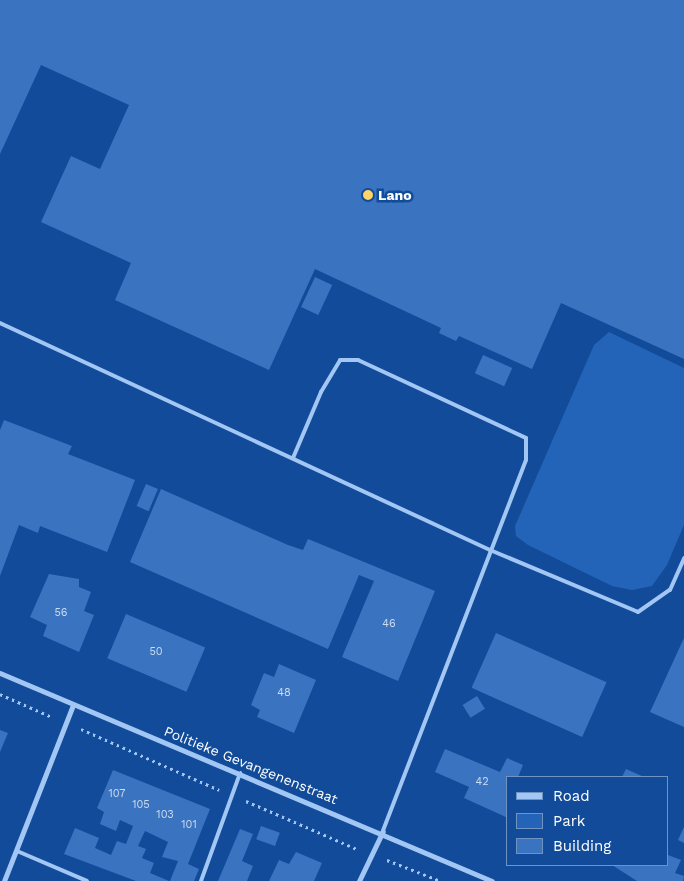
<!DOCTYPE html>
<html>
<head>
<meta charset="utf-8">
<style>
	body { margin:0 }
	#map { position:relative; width:684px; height:881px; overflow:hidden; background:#114b99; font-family:"Work Sans",sans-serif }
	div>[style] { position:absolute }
	.green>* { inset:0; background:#2364b8 }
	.building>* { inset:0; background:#3a74c1; transform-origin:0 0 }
	.path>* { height:3px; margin-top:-1.5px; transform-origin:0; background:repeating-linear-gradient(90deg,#a3c7f4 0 2.5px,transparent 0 6.5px) }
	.service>* { height:4px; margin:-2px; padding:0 2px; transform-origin:2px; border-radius:2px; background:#a3c7f4 }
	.minor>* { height:5px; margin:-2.5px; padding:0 2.5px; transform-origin:2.5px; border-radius:2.5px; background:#a3c7f4 }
	.dots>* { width:14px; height:14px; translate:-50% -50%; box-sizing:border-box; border:2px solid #114b99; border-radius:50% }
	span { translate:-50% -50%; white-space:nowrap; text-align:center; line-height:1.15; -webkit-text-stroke:5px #114b99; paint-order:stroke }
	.number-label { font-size:11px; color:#cedcf0 }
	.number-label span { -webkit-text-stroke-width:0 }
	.poi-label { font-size:14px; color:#fff; font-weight:700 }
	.left { translate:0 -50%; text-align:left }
	.street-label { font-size:14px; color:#fff }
	.legend { position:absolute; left:506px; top:776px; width:162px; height:90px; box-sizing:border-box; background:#114b99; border:1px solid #7093c2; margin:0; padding:6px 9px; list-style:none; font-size:15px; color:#fff }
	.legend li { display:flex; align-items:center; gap:10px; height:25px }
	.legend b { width:25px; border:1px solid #7093c2 }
</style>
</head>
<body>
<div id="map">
	<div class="green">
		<i style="clip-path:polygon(609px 332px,684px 368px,684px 525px,667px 565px,652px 586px,632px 590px,612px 586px,528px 545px,516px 536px,515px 526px,594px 345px)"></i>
	</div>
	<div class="building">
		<i style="clip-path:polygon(0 0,684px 0,684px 359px,561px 303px,532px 369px,459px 336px,456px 341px,439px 333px,441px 328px,315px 269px,269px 370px,115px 300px,131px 263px,41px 222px,71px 156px,100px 169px,129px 105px,41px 65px,0 154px)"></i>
		<i style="left:315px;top:277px;width:19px;height:33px;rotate:25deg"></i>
		<i style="left:483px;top:355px;width:32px;height:20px;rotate:24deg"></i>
		<i style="clip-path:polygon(4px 420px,72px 446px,68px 454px,135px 480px,107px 552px,40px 526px,38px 533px,19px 525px,0 576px,0 430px)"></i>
		<i style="left:146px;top:484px;width:13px;height:24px;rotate:23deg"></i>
		<i style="clip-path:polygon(161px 489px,288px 545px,303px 550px,308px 539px,435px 591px,398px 681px,342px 657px,374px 581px,359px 575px,328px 649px,130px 562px)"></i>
		<i style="clip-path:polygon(49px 574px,79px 579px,79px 587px,91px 592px,84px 611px,94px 615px,79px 652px,43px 636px,47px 625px,30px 617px)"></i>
		<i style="left:126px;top:614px;width:86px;height:48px;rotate:23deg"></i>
		<i style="left:496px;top:633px;width:121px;height:60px;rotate:24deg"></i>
		<i style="clip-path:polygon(684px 638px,684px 727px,650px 712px)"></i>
		<i style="clip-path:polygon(279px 664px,316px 680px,294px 733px,257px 717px,260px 710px,251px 705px,264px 673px,274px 677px)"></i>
		<i style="left:477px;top:696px;width:15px;height:17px;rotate:58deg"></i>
		<i style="clip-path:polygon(0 730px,8px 733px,0 752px)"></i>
		<i style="clip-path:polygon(445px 749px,500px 772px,507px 758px,523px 765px,518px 777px,508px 777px,508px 818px,464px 798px,469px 787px,435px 772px)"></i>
		<i style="clip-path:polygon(626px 769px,644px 777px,622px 777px)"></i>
		<i style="clip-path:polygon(113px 770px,210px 809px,188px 864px,199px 869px,194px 881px,170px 881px,178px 861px,162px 857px,168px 842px,145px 831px,138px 846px,146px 849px,142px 858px,154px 863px,150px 873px,169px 881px,136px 881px,64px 854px,75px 828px,99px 838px,95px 848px,111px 855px,117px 841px,126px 844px,133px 826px,120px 820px,116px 831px,100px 824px,104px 812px,97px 808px)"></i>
		<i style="left:261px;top:826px;width:20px;height:14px;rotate:20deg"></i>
		<i style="clip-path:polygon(684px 827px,684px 843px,678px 840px)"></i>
		<i style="clip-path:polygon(240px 829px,253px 834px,242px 861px,253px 866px,247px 881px,218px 881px)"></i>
		<i style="clip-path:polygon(296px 852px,322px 863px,314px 881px,269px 881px,279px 860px,289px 864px)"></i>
		<i style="clip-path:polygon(668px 855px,681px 860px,675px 873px,684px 876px,683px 881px,637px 881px,612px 865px,668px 865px)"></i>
	</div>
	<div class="path">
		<i style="left:0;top:694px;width:57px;rotate:23.9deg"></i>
		<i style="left:81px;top:729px;width:151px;rotate:23.8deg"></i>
		<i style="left:246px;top:801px;width:121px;rotate:23.4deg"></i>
		<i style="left:387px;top:860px;width:58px;rotate:21.3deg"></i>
	</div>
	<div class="service">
		<i style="left:0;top:323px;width:540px;rotate:24.86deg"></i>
		<i style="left:490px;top:550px;width:160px;rotate:22.7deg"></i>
		<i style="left:638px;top:612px;width:39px;rotate:-35deg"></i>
		<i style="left:670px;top:590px;width:35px;rotate:-66deg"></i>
		<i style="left:293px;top:458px;width:72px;rotate:-67deg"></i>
		<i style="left:321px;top:392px;width:37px;rotate:-59deg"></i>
		<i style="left:340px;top:360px;width:18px"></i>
		<i style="left:358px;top:360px;width:185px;rotate:24.9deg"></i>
		<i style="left:526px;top:438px;width:22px;rotate:90deg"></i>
		<i style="left:526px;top:460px;width:398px;rotate:111.1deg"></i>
		<i style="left:17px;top:851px;width:76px;rotate:23.2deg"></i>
		<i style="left:201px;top:881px;width:115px;rotate:-70.1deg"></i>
	</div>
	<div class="minor">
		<i style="left:0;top:673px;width:534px;rotate:22.92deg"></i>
		<i style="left:4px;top:881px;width:189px;rotate:-68.6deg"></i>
		<i style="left:359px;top:881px;width:55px;rotate:-64.4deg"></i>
	</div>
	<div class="dots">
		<i style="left:368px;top:195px;background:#ffd466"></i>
	</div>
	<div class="number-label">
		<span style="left:61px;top:613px">56</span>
		<span style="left:389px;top:624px">46</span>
		<span style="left:156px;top:652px">50</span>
		<span style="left:284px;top:693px">48</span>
		<span style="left:482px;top:782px">42</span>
		<span style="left:117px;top:794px">107</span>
		<span style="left:141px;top:805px">105</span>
		<span style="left:165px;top:815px">103</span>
		<span style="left:189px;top:825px">101</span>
	</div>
	<div class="poi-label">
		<span class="left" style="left:378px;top:195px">Lano</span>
	</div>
	<div class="street-label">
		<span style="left:251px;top:765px;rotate:22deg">Politieke Gevangenenstraat</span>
	</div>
	<ul class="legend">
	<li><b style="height:6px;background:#a3c7f4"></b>Road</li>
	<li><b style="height:14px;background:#2364b8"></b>Park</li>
	<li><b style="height:14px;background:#3a74c1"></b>Building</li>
	</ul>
</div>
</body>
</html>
